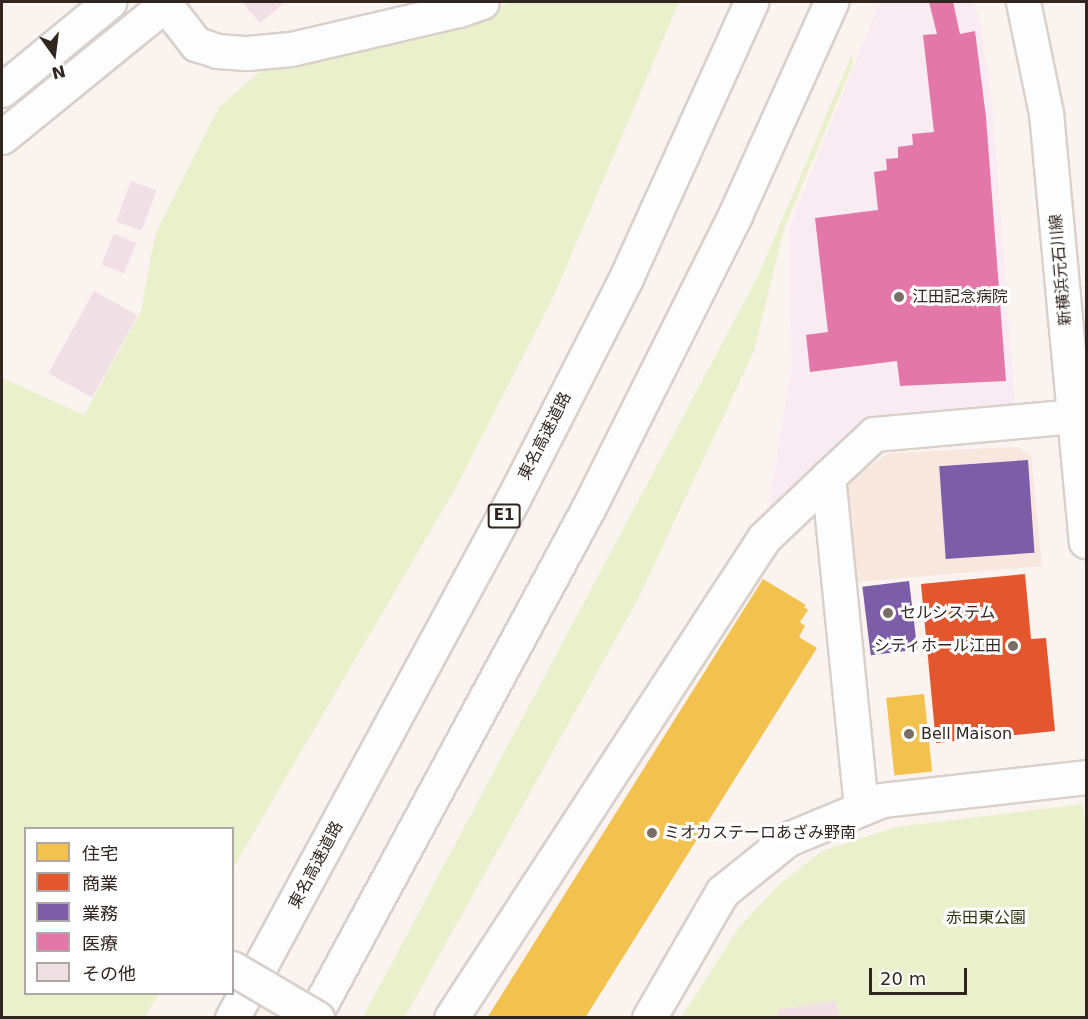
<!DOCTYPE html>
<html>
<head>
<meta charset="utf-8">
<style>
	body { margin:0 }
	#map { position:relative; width:1088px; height:1019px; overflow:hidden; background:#faf3ef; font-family:"DejaVu Sans","Noto Sans JP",sans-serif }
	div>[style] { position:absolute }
	.commercial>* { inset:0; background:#f8e7df }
	.medical>* { inset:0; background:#f8ebf2 }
	.green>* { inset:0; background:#ebf0cc }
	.homes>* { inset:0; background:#f2c14e; transform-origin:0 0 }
	.shops>* { inset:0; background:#e4572e }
	.offices>* { inset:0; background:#7b5ea7; transform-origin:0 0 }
	.health>* { inset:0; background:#e377a8 }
	.building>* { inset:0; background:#f0e0e6; transform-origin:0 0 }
	.roads { filter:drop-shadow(2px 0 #d8d0ca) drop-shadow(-2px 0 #d8d0ca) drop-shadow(0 2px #d8d0ca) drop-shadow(0 -2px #d8d0ca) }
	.minor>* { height:33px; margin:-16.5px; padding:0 16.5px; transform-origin:16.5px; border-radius:16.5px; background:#fefdfd }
	.tertiary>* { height:33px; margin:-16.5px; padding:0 16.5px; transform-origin:16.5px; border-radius:16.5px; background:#fefdfd }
	.trunk>* { height:33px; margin:-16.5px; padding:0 16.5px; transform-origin:16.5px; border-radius:16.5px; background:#fefdfd }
	.motorway>* { height:33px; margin:-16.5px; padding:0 16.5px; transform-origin:16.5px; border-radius:16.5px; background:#fefdfd }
	.bridges { filter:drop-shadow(2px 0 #d8d0ca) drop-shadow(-2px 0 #d8d0ca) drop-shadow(0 2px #d8d0ca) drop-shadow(0 -2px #d8d0ca) }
	.minor-bridge>* { height:33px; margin:-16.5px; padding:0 16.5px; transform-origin:16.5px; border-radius:16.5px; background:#fefdfd }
	.dots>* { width:16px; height:16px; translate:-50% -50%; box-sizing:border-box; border:3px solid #fff; border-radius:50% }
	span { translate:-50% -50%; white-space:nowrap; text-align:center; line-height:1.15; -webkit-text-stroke:6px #fff; paint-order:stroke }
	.shield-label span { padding:2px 4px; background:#fff; border:2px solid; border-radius:4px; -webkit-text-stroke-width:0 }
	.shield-label { font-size:15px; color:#31261f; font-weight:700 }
	.street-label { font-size:16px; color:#31261f }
	.poi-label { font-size:16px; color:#31261f }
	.left { translate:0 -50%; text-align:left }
	.right { translate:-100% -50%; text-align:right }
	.park-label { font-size:16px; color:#2f360f }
	.frame { position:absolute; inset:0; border:3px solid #31261f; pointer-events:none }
	.legend { position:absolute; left:24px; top:827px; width:210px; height:168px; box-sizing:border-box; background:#fff; border:2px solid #ada8a5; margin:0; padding:8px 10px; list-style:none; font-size:18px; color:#31261f }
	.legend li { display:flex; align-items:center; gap:12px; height:30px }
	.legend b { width:30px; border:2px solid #ada8a5 }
	.north { position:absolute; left:24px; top:24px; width:60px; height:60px; -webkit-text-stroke:4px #fff; paint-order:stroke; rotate:166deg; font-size:16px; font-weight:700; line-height:24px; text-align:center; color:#31261f }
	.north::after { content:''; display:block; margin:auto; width:21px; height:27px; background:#31261f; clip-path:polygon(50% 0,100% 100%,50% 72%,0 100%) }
	.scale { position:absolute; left:869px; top:968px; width:98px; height:27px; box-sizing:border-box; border:3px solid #31261f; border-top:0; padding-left:8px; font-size:18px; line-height:21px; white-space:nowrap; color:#31261f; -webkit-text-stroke:4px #fff; paint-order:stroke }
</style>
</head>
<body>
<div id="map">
	<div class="commercial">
		<i style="clip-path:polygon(1017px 447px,1031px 455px,1042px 566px,849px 583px,839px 503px,854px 476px,889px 453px)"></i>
	</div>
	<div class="medical">
		<i style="clip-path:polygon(880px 2px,972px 2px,979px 19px,991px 92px,1015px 403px,866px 416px,827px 457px,768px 512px,792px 367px,789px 228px)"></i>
	</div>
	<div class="green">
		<i style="clip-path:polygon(510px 2px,679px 2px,552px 300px,455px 489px,233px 868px,232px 828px,26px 828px,26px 994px,159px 994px,145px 1017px,2px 1018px,2px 378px,84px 415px,141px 311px,155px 235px,219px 107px,272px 61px,487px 15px)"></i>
		<i style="clip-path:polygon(852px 54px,853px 64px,784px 229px,754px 351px,639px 597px,405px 1017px,363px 1017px,759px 274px)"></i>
		<i style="clip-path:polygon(1083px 804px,1086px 839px,1086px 1017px,681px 1018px,739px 927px,782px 882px,822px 851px,896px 827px)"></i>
	</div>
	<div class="homes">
		<i style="clip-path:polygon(763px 579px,806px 605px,804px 607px,808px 610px,800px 622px,805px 626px,799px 637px,817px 648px,585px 1018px,487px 1018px)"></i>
		<i style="left:924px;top:694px;width:78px;height:38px;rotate:84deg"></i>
	</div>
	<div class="shops">
		<i style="clip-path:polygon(1025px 574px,1031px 639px,1046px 638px,1055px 731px,936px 743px,921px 584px)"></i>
	</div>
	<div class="offices">
		<i style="left:1028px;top:460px;width:93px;height:89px;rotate:86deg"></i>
		<i style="left:909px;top:581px;width:69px;height:47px;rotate:83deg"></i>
	</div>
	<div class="health">
		<i style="clip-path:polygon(929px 2px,953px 2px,960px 34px,975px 31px,986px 117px,1006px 381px,900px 386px,897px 361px,810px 372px,806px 335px,828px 332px,815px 218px,878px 210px,874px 172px,887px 170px,886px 159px,898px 158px,898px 147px,913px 145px,912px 134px,934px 132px,923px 35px,937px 34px)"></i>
	</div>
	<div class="building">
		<i style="clip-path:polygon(242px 2px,281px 2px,283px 4px,260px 23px)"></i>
		<i style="left:131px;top:181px;width:27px;height:43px;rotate:20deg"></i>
		<i style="left:114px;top:234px;width:24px;height:33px;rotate:22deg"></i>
		<i style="left:94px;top:291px;width:50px;height:94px;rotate:29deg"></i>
		<i style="clip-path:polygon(836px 1001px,839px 1018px,778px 1018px,777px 1010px)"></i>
	</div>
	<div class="roads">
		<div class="minor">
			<i style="left:165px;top:4px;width:51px;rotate:52.2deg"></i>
			<i style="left:196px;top:44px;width:22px;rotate:18deg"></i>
			<i style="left:217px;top:51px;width:30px;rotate:4deg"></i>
			<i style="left:247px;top:53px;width:44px;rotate:-5.2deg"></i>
			<i style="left:291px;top:49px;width:172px;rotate:-13.1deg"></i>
			<i style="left:459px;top:10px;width:24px;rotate:-19deg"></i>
			<i style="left:861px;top:807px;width:332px;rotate:-95.7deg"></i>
			<i style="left:828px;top:477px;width:63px;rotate:-43.1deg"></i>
			<i style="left:874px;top:434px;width:201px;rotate:-5.1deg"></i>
			<i style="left:451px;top:1018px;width:573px;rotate:-56.89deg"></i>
			<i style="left:764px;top:538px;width:88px;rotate:-43.6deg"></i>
			<i style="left:649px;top:1018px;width:146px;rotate:-59.9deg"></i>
			<i style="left:722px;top:892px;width:85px;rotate:-38.8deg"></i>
			<i style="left:788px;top:839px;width:102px;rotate:-22.5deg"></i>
			<i style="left:882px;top:800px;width:205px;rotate:-6.4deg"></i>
		</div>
		<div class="tertiary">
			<i style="left:1023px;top:2px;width:113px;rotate:78.3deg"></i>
			<i style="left:1046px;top:113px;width:430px;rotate:84.7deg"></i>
		</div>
		<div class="trunk">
			<i style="left:2px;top:90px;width:139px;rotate:-39.4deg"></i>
			<i style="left:2px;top:137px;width:214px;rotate:-39.1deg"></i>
		</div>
		<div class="motorway">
			<i style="left:232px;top:1018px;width:590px;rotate:-61.57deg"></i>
			<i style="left:513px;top:499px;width:248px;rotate:-62.9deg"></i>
			<i style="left:626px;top:278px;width:303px;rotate:-65.6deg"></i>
			<i style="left:313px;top:1018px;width:581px;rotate:-61.63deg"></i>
			<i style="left:589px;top:507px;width:326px;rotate:-63.4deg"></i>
			<i style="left:735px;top:215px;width:234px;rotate:-65.7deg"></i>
		</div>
	</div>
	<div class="bridges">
		<div class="minor-bridge">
			<i style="left:232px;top:968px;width:99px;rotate:30.5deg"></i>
		</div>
	</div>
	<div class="dots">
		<i style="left:899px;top:297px;background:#776e68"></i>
		<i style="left:888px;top:613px;background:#776e68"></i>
		<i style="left:1013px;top:646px;background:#776e68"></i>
		<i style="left:909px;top:734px;background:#776e68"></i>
		<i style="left:652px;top:833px;background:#776e68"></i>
	</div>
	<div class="shield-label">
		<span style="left:504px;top:516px">E1</span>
	</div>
	<div class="street-label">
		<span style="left:1061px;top:270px;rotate:-95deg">新横浜元石川線</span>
		<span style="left:545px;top:436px;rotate:-63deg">東名高速道路</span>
		<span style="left:316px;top:865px;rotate:-62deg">東名高速道路</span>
	</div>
	<div class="poi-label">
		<span class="left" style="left:912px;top:297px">江田記念病院</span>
		<span class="left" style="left:900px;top:613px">セルシステム</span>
		<span class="right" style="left:1001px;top:646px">シティホール江田</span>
		<span class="left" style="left:921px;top:734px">Bell Maison</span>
		<span class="left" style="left:664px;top:833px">ミオカステーロあざみ野南</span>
	</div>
	<div class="park-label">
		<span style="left:986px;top:918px">赤田東公園</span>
	</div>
	<div class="frame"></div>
	<ul class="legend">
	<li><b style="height:16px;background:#f2c14e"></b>住宅</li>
	<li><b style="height:16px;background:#e4572e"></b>商業</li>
	<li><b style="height:16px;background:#7b5ea7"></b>業務</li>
	<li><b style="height:16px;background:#e377a8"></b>医療</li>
	<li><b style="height:16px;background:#f0e0e6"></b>その他</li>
	</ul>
	<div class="north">N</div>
	<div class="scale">20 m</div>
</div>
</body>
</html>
